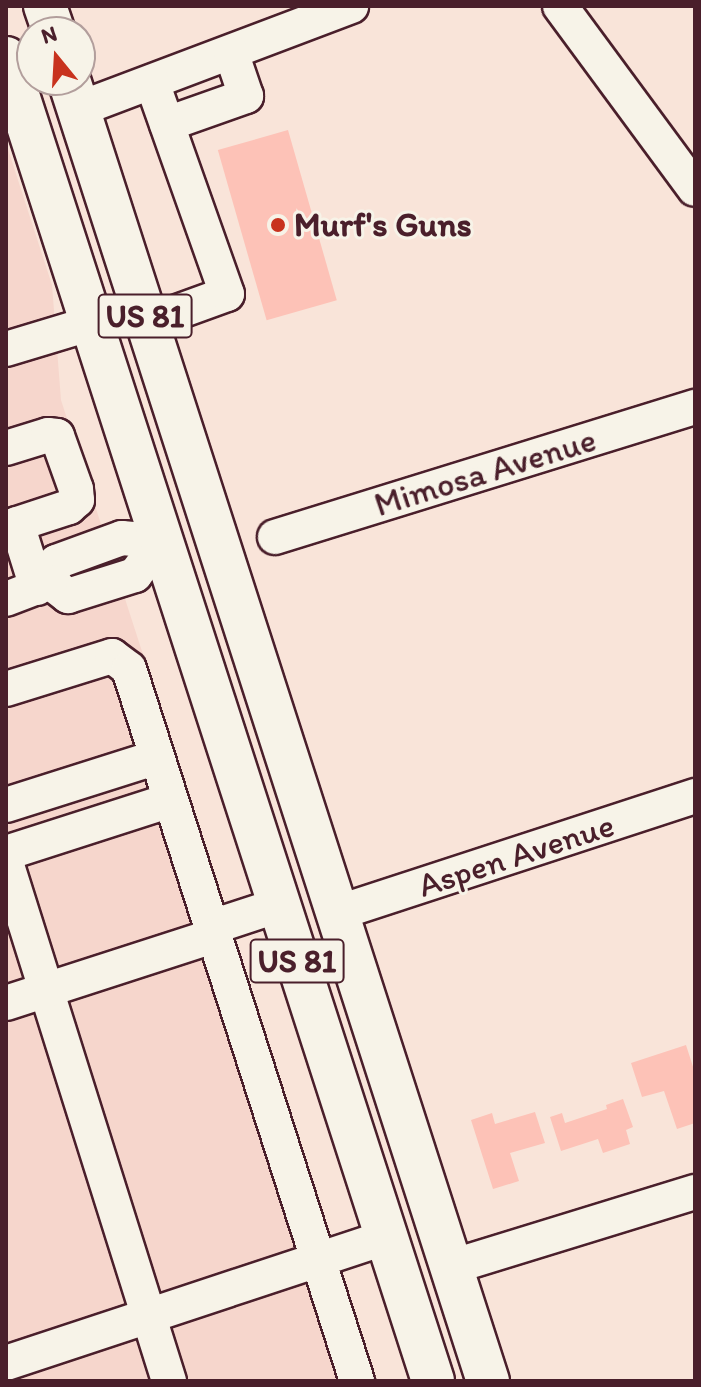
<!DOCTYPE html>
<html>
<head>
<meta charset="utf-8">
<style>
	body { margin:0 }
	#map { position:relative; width:701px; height:1387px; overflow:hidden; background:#f9e4d9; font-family:Itim,sans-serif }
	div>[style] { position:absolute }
	.built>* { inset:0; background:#f6d6cc }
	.building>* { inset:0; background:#fdc2b7; transform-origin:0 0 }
	.roads { filter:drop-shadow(2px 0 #4a1f2b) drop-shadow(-2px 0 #4a1f2b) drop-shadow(0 2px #4a1f2b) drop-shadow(0 -2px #4a1f2b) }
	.minor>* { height:34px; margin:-17px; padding:0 17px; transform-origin:17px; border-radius:17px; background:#f7f3e8 }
	.major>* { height:42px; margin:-21px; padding:0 21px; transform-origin:21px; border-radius:21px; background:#f7f3e8 }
	.dots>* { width:22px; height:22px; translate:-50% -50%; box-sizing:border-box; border:4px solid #f7f3e8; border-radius:50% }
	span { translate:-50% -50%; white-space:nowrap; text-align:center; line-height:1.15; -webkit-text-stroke:6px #f7f3e8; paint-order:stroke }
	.shield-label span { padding:2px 6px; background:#f7f3e8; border:2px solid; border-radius:6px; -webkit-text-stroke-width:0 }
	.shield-label { font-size:32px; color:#4a1f2b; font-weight:700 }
	.poi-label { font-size:34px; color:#4a1f2b; font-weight:700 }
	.left { translate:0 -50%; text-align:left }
	.street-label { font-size:34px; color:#4a1f2b }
	.frame { position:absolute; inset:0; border:8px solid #4a1f2b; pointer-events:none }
	.north { position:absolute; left:16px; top:16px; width:80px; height:80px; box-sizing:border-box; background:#f7f3e8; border:2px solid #b29e9c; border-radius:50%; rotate:342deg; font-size:22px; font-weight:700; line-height:32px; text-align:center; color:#4a1f2b }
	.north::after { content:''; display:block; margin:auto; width:28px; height:36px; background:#c8321e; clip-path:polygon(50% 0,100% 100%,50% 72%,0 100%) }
</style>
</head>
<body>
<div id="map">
	<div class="built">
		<i style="clip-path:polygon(6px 143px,52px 285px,61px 400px,377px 1381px,6px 1381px)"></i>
	</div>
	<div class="building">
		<i style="left:288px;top:130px;width:177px;height:73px;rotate:74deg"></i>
		<i style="clip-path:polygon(686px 1045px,695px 1073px,695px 1123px,677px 1129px,664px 1091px,642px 1097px,631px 1063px)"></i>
		<i style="clip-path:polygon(623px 1099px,633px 1127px,626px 1130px,630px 1144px,603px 1153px,598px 1139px,561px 1151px,550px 1117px,562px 1113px,565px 1123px,607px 1109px,606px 1105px)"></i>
		<i style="clip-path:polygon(535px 1112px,545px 1143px,510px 1153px,519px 1181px,493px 1189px,471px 1120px,492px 1113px,495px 1124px)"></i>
	</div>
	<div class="roads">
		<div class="minor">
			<i style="left:560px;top:6px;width:227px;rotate:53.6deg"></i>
			<i style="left:79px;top:109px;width:291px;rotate:-20.7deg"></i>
			<i style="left:167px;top:124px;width:84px;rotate:-19.5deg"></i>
			<i style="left:246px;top:96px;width:46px;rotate:-108.8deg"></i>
			<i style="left:147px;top:323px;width:85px;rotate:-19.9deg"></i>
			<i style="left:227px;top:294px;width:225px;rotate:-109.5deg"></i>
			<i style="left:6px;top:349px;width:90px;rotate:-16.8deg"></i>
			<i style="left:6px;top:448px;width:44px;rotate:-17.2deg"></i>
			<i style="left:48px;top:435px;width:9px;rotate:6deg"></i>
			<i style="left:57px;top:436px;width:56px;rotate:70.3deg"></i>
			<i style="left:76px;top:489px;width:11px;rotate:85deg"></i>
			<i style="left:77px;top:500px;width:11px;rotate:139deg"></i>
			<i style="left:69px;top:507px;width:55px;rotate:161.9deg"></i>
			<i style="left:17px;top:524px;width:67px;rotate:72.6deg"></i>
			<i style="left:275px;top:537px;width:440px;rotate:-17.2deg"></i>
			<i style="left:50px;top:582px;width:23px;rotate:38deg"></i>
			<i style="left:68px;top:596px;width:70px;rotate:-17.4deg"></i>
			<i style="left:135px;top:575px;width:42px;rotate:-53.7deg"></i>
			<i style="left:50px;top:582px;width:21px;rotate:-73deg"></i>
			<i style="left:56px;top:562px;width:70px;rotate:-20deg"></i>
			<i style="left:122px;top:538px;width:38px;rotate:5deg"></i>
			<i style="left:6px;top:599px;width:47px;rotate:-21.1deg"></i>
			<i style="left:6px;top:689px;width:111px;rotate:-17.3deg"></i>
			<i style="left:112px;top:656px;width:21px;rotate:37deg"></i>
			<i style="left:129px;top:669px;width:748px;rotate:72.24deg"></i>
			<i style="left:6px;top:805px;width:158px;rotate:-17.6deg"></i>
			<i style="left:6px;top:853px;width:173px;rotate:-17.8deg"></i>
			<i style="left:6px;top:862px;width:544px;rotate:72.56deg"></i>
			<i style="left:337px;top:913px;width:377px;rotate:-18.1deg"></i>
			<i style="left:212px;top:927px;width:71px;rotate:-18.2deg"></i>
			<i style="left:6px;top:1003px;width:219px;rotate:-17.9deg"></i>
			<i style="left:451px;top:1267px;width:255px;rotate:-17.1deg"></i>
			<i style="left:6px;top:1363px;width:401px;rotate:-18.3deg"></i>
		</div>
		<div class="major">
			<i style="left:45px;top:6px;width:28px;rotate:71deg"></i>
			<i style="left:6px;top:58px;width:1390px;rotate:72.11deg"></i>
			<i style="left:69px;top:80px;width:1367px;rotate:72.15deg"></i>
		</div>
	</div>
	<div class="dots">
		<i style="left:278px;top:225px;background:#c8321e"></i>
	</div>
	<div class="shield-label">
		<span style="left:145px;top:316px">US 81</span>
		<span style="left:297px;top:961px">US 81</span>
	</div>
	<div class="poi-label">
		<span class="left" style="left:294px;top:225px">Murf's Guns</span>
	</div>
	<div class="street-label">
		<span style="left:485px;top:472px;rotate:-17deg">Mimosa Avenue</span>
		<span style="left:516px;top:855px;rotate:-18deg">Aspen Avenue</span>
	</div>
	<div class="frame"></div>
	<div class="north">N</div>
</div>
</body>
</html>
